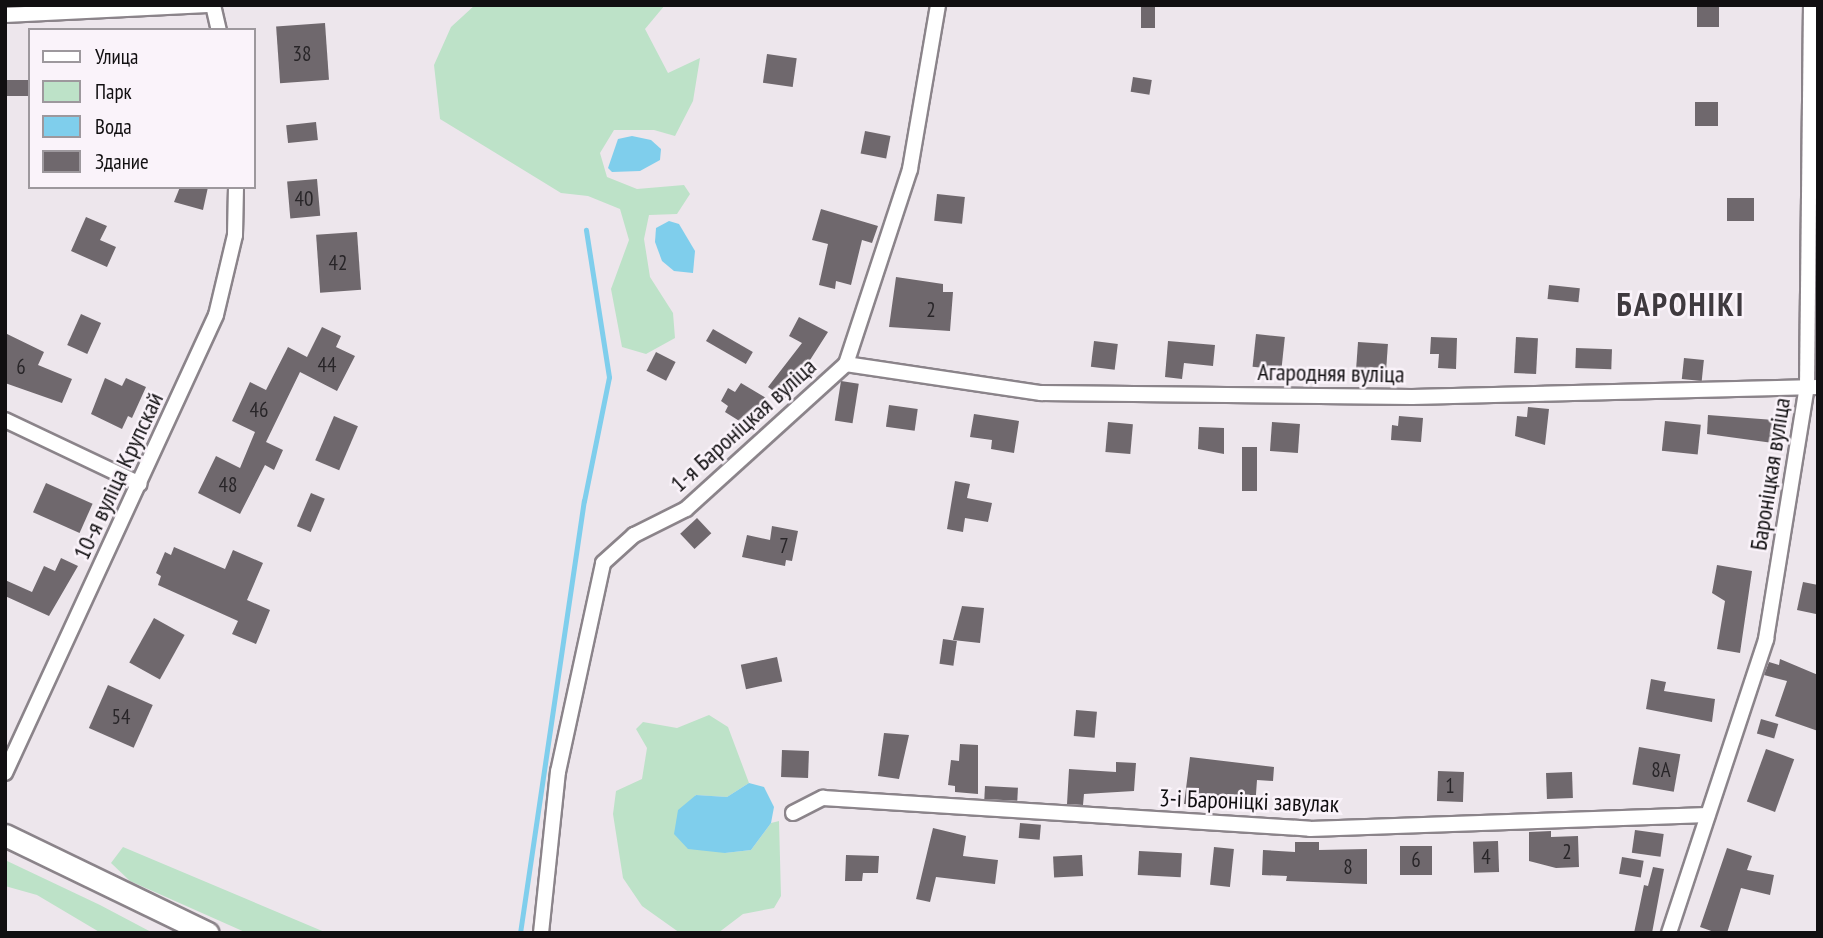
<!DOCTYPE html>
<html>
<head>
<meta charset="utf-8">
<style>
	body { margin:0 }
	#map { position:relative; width:1823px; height:938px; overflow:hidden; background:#ede6ec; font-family:"PT Sans Narrow",sans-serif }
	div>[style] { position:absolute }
	.green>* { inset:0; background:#bde2c8 }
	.water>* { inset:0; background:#7fceec }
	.stream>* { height:5px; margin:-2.5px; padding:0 2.5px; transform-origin:2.5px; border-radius:2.5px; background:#7fceec }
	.building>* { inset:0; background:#6f686d; transform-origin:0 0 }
	.roads { filter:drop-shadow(2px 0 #8b848a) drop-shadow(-2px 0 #8b848a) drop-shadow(0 2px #8b848a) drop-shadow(0 -2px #8b848a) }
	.minor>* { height:14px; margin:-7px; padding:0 7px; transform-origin:7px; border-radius:7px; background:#fff }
	.secondary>* { height:21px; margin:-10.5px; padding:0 10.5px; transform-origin:10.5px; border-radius:10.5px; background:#fff }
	span { translate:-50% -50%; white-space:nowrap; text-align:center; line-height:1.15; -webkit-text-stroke:5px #faf3fa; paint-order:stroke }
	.number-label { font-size:21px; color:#282528 }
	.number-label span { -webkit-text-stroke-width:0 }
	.street-label { font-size:24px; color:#110f11 }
	.district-label { font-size:32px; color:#3f3a3f; font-weight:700; letter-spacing:2px }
	.frame { position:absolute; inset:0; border:7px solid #110f11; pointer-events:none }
	.legend { position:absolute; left:28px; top:28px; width:228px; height:161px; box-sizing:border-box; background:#faf3fa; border:2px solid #9d989d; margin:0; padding:9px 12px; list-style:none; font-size:21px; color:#110f11 }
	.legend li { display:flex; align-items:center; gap:14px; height:35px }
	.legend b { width:35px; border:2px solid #9d989d }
</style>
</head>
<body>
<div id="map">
	<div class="green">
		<i style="clip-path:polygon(475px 5px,665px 5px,645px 29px,668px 73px,700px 58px,693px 101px,675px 136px,654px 130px,614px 130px,600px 153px,607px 177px,637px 189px,684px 185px,690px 194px,677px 214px,649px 215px,644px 239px,650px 277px,673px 313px,675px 338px,646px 354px,622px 347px,611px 289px,629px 240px,620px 209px,588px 196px,561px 193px,440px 119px,434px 65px,451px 27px)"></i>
		<i style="clip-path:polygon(709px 715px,728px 727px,749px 783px,727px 797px,695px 795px,725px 853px,751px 850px,771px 823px,779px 821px,781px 896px,774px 908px,743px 914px,718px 933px,680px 933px,642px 906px,623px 878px,613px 814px,616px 791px,642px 779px,647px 748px,636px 729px,643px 722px,677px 728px)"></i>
		<i style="clip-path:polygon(123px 847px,327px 933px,247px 933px,130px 881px,111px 863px)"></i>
		<i style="clip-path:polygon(5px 860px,100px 905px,153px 933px,101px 933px,37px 895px,5px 886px)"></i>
	</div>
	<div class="water">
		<i style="clip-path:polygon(632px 136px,651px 140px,661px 149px,660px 160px,640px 171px,612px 172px,608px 168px,618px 139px)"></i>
		<i style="clip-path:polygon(669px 221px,679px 224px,695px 251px,693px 273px,674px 271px,662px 261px,655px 242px,656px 228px)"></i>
		<i style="clip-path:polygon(749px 783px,764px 787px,774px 807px,771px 823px,751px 850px,725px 853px,688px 849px,674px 834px,678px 810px,696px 795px,727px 797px)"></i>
	</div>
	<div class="stream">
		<i style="left:520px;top:933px;width:437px;rotate:-81.6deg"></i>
		<i style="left:584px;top:501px;width:126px;rotate:-78.6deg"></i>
		<i style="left:609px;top:377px;width:149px;rotate:-98.9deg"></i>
	</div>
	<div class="building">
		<i style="left:1141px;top:5px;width:14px;height:23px"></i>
		<i style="left:1697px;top:5px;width:22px;height:22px"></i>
		<i style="left:325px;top:23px;width:57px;height:49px;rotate:86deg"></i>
		<i style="left:767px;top:54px;width:30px;height:29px;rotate:8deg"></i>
		<i style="left:1133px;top:77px;width:19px;height:15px;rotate:9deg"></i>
		<i style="left:30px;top:80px;width:16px;height:25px;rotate:90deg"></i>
		<i style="left:1718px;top:102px;width:24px;height:23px;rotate:90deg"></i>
		<i style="left:316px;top:122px;width:18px;height:30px;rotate:84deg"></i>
		<i style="left:865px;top:131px;width:26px;height:23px;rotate:11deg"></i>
		<i style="left:317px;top:179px;width:37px;height:30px;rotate:85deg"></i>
		<i style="clip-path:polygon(180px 187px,208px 187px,203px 210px,174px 202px)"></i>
		<i style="left:937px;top:194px;width:28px;height:27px;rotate:6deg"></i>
		<i style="left:1727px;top:198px;width:27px;height:23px"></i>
		<i style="clip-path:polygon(821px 209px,878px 226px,872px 243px,862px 240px,851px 285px,836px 281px,835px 289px,819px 285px,828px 244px,812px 240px)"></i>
		<i style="clip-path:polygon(86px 217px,107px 226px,100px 240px,116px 247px,107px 267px,71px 251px)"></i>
		<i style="left:357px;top:232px;width:58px;height:41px;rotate:86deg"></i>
		<i style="clip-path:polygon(896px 277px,943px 284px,943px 292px,953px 292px,950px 331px,889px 327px)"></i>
		<i style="left:1549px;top:285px;width:31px;height:14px;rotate:6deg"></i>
		<i style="left:81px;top:314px;width:22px;height:34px;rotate:24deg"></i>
		<i style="clip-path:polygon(799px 317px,828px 332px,785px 399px,768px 387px,802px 343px,789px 336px)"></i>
		<i style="clip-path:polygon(322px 327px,341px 336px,336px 347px,355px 356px,337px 391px,300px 372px,266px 442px,283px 450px,274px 470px,265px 465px,240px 514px,198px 493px,216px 456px,240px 468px,255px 432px,232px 421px,250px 382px,266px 390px,288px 347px,307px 357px)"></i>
		<i style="left:713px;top:329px;width:46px;height:14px;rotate:30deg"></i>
		<i style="clip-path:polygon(5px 333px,44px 352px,38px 365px,72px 379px,62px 403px,5px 383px)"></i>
		<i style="left:1256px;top:334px;width:29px;height:33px;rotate:6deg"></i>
		<i style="clip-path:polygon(1431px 337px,1457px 338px,1456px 369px,1438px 368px,1439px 354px,1430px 354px)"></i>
		<i style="left:1516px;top:337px;width:22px;height:36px;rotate:3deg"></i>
		<i style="left:1094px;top:341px;width:24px;height:26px;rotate:7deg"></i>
		<i style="clip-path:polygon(1168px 341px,1215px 345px,1213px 366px,1184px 363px,1182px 379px,1165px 377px)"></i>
		<i style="left:1358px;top:342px;width:30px;height:27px;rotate:4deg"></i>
		<i style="left:1576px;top:348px;width:36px;height:20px;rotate:2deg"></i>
		<i style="left:656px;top:352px;width:22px;height:21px;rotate:27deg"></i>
		<i style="left:1684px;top:358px;width:20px;height:21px;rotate:6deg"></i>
		<i style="clip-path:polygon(105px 378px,122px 386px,126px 378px,146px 387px,132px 418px,128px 416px,122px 429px,91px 414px)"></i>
		<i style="left:841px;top:381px;width:18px;height:40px;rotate:9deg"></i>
		<i style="clip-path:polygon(741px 383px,766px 398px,749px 427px,725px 412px,728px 406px,721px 401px,728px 388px,735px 392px)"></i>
		<i style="left:889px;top:405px;width:29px;height:22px;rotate:8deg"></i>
		<i style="clip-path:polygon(1528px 407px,1549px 409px,1545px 445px,1515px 436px,1517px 416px,1527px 417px)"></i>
		<i style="clip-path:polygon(974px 414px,1019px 421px,1014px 453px,991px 449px,992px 440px,970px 437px)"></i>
		<i style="clip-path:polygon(1708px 415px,1774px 420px,1773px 443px,1707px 434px)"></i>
		<i style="left:334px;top:416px;width:26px;height:48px;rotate:23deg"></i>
		<i style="clip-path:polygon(1399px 416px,1423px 418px,1421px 442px,1391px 440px,1392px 425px,1398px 426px)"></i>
		<i style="left:1665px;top:421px;width:36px;height:30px;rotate:6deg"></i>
		<i style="left:1108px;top:422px;width:25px;height:30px;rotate:5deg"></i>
		<i style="left:1272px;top:422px;width:28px;height:29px;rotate:4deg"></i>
		<i style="clip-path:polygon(1199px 427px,1224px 428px,1224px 454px,1198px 449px)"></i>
		<i style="left:1242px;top:447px;width:15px;height:44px"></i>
		<i style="clip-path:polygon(955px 481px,970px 484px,967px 498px,992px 503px,988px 522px,965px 518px,963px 532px,947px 529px)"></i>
		<i style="left:46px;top:483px;width:51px;height:32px;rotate:24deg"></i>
		<i style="left:311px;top:493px;width:15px;height:36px;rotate:23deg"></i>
		<i style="left:697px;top:518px;width:21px;height:23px;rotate:47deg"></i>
		<i style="clip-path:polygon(772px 526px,798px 531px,792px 561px,786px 560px,785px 566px,742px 557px,747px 535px,770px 540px)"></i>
		<i style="clip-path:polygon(174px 547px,225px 569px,233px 550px,263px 563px,247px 600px,270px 610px,256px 644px,232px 634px,238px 621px,158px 585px,161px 576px,156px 573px,165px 552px,171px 555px)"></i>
		<i style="clip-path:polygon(61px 558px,78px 566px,49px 616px,5px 596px,5px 580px,32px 592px,44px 566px,55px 571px)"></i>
		<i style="clip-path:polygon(1717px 565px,1752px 571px,1740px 653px,1717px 649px,1725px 601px,1712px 593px)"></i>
		<i style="clip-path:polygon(1803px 582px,1818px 585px,1816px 614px,1797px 610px)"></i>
		<i style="clip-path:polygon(962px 606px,984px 608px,980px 643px,953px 640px)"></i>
		<i style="left:154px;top:618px;width:35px;height:51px;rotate:29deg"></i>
		<i style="left:943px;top:639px;width:14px;height:25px;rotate:8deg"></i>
		<i style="left:777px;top:657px;width:25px;height:37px;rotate:78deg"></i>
		<i style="clip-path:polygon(1780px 659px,1818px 675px,1818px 731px,1775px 716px,1787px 681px,1764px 675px,1769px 662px,1779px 665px)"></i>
		<i style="clip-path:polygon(1651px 679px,1666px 682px,1664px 691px,1715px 699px,1712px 722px,1646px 709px)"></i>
		<i style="left:108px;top:685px;width:49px;height:47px;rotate:24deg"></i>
		<i style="left:1076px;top:710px;width:21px;height:26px;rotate:5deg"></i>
		<i style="left:1761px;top:719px;width:18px;height:15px;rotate:16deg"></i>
		<i style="clip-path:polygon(884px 733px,909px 735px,899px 779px,878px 776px)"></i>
		<i style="clip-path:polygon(960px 744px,978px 745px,978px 794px,955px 792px,955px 786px,948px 785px,951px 760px,959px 761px)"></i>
		<i style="left:1639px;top:747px;width:42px;height:38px;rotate:10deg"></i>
		<i style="left:1766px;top:749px;width:30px;height:56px;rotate:20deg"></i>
		<i style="left:782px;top:750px;width:27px;height:27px;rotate:2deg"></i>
		<i style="clip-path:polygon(1190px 757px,1274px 767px,1273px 781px,1257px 780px,1255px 808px,1184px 804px)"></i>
		<i style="clip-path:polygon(1116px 762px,1136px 763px,1134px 791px,1084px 794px,1083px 805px,1067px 804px,1069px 769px,1116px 772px)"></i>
		<i style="left:1438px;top:771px;width:26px;height:30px;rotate:2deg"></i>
		<i style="left:1572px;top:772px;width:26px;height:26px;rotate:88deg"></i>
		<i style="left:985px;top:786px;width:33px;height:13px;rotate:3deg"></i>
		<i style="left:1020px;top:823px;width:21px;height:15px;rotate:5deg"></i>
		<i style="clip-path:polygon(933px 828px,966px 836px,963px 856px,998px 860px,995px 884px,936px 877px,930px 902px,916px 899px)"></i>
		<i style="left:1635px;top:830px;width:29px;height:23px;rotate:8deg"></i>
		<i style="clip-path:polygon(1551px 831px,1551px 837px,1578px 836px,1579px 867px,1556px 868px,1529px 861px,1529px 832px)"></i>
		<i style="left:1498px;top:841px;width:31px;height:25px;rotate:88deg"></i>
		<i style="clip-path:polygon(1295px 842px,1319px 842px,1319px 850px,1367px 849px,1367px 884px,1286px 881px,1287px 876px,1262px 875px,1263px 850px,1295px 852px)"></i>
		<i style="left:1400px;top:846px;width:32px;height:29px"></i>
		<i style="left:1214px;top:847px;width:20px;height:38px;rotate:6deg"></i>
		<i style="clip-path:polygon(1727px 848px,1752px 856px,1747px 870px,1774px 875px,1770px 895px,1741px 888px,1727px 933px,1717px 933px,1700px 927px)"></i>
		<i style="left:1139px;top:851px;width:43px;height:24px;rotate:3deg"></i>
		<i style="clip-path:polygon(846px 855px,879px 856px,878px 873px,863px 873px,862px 881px,845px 881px)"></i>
		<i style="left:1082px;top:855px;width:21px;height:29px;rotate:87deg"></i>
		<i style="left:1622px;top:857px;width:22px;height:17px;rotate:10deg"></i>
		<i style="clip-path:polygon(1653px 867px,1664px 869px,1652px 933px,1634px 933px,1644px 885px,1648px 886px)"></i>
	</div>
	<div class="roads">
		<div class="minor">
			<i style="left:5px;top:15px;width:208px;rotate:-2.8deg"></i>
			<i style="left:213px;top:5px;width:26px;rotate:77deg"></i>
			<i style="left:846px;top:364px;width:197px;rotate:8.5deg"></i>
			<i style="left:1041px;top:393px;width:371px;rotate:0.6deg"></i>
			<i style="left:1412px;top:397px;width:406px;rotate:-1.4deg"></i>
			<i style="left:5px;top:420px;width:149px;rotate:25.4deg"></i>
			<i style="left:5px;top:773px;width:504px;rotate:-65.26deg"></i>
			<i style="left:216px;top:315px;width:82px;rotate:-76.6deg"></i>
			<i style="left:235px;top:235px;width:48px;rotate:-88.8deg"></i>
			<i style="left:793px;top:813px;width:34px;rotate:-27deg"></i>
			<i style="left:823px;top:798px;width:488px;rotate:3.6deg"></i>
			<i style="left:1310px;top:829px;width:398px;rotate:-2deg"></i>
			<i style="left:541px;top:933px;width:162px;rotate:-84deg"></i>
			<i style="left:558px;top:772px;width:214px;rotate:-77.8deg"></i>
			<i style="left:603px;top:563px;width:42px;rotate:-42.1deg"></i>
			<i style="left:634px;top:535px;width:58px;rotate:-26.6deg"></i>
			<i style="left:686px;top:509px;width:216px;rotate:-42.2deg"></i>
			<i style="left:846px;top:364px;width:205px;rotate:-71.8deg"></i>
			<i style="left:910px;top:169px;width:166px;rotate:-80.3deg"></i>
			<i style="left:1669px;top:933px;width:310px;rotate:-71.7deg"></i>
			<i style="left:1766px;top:639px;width:255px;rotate:-80.8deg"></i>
			<i style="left:1807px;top:387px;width:382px;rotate:-89.4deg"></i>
		</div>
		<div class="secondary">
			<i style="left:5px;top:835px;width:225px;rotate:25.8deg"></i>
		</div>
	</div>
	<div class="number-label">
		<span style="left:302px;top:54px">38</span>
		<span style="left:304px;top:199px">40</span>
		<span style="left:338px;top:263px">42</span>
		<span style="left:931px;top:310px">2</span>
		<span style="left:327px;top:365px">44</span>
		<span style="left:21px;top:367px">6</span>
		<span style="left:259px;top:410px">46</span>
		<span style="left:228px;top:485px">48</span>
		<span style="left:784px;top:546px">7</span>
		<span style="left:121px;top:717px">54</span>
		<span style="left:1661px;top:770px">8А</span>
		<span style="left:1450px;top:786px">1</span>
		<span style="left:1567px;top:852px">2</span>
		<span style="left:1486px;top:857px">4</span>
		<span style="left:1416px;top:860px">6</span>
		<span style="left:1348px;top:867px">8</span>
	</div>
	<div class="street-label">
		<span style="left:1331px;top:373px;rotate:1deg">Агародняя вуліца</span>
		<span style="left:743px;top:425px;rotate:-42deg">1-я Бароніцкая вуліца</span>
		<span style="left:1770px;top:474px;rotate:-81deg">Бароніцкая вуліца</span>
		<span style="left:118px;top:476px;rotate:-65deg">10-я вуліца Крупскай</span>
		<span style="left:1249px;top:801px;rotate:2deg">3-і Бароніцкі завулак</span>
	</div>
	<div class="district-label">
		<span style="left:1681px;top:304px">БАРОНІКІ</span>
	</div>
	<div class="frame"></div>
	<ul class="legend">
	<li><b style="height:9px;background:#fff"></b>Улица</li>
	<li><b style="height:19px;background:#bde2c8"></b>Парк</li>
	<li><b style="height:19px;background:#7fceec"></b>Вода</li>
	<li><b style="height:19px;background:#6f686d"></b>Здание</li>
	</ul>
</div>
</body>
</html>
